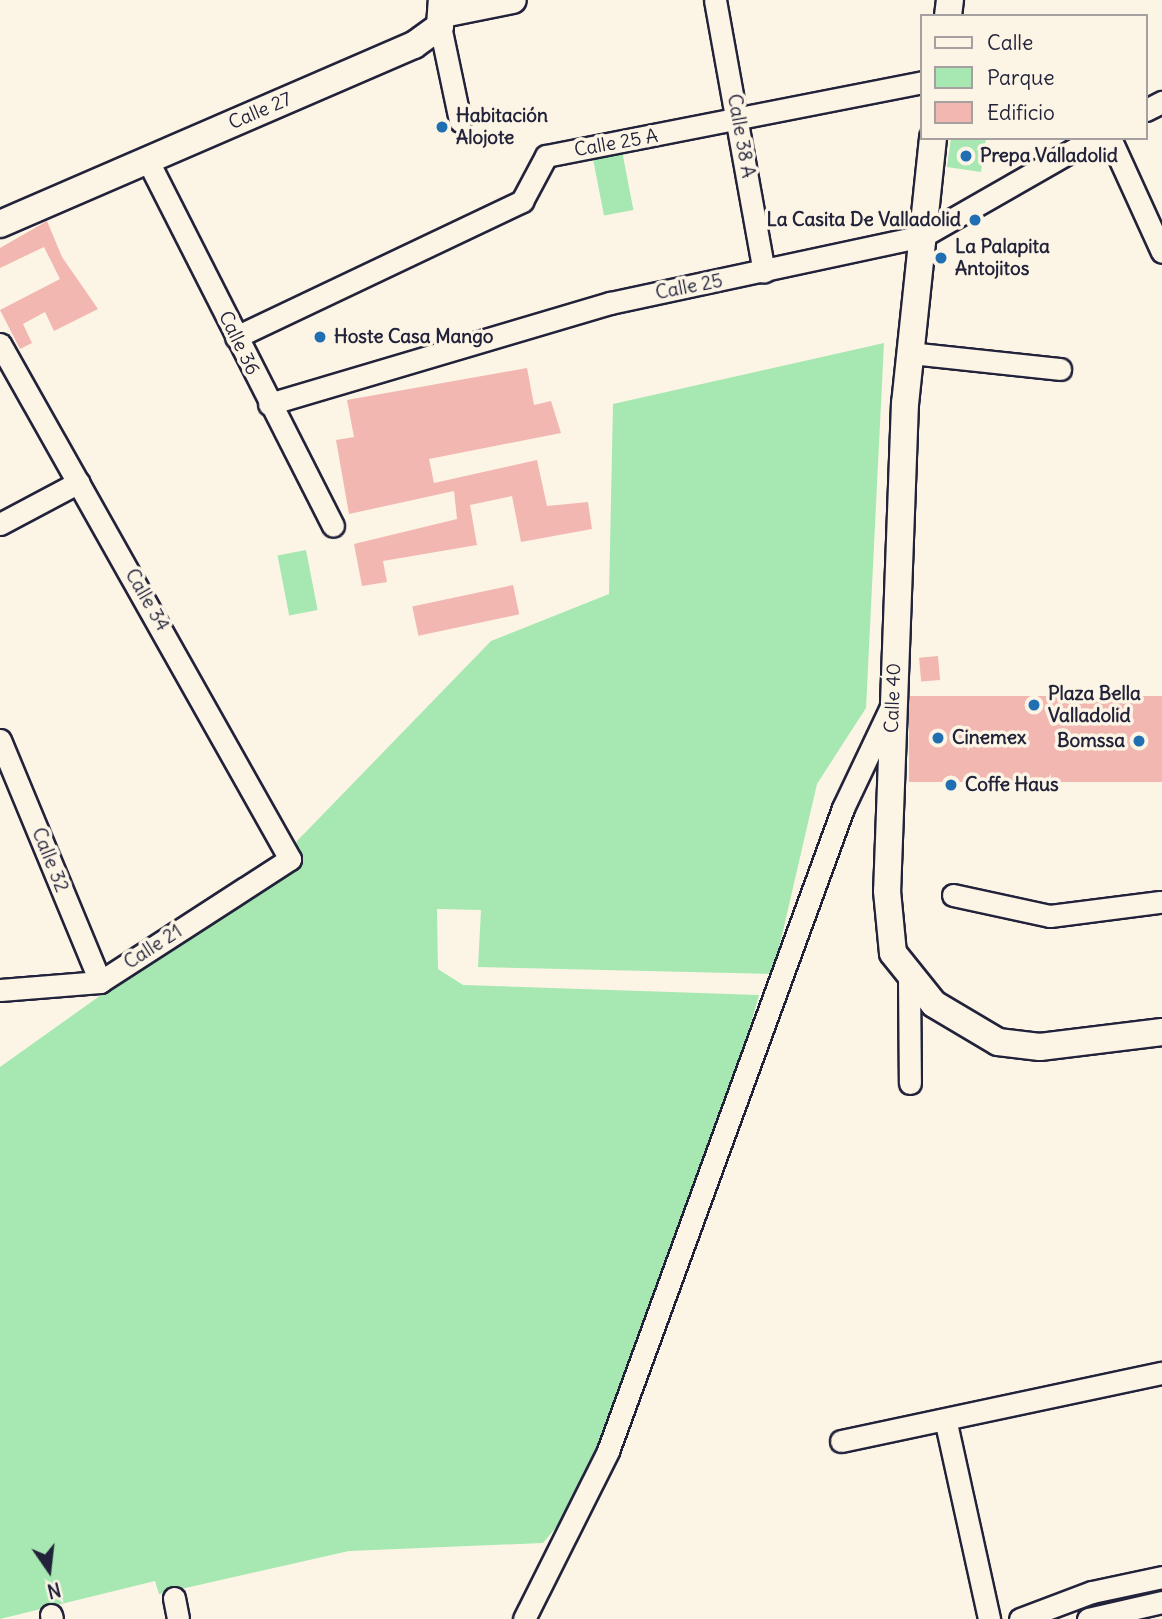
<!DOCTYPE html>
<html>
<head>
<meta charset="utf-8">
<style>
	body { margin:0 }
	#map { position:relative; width:1162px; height:1619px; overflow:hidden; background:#fcf5e5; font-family:Delius,sans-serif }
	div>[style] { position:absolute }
	.green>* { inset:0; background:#a7e8b2; transform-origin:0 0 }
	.building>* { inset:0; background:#f2b7b1; transform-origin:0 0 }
	.roads { filter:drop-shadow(2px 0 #22223b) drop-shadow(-2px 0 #22223b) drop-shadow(0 2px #22223b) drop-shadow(0 -2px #22223b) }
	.minor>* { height:21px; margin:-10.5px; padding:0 10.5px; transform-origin:10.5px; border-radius:10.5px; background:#fcf5e5 }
	.major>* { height:26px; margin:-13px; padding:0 13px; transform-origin:13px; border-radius:13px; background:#fcf5e5 }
	.dots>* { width:19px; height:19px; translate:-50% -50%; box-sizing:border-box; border:4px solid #fcf5e5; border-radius:50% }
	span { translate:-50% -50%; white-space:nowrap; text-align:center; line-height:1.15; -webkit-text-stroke:7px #fcf5e5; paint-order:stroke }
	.street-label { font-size:19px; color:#22223b }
	.poi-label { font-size:19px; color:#22223b; font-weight:700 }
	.left { translate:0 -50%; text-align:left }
	.right { translate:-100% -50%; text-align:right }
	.legend { position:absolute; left:920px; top:14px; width:228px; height:126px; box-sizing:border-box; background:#fcf5e5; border:2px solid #a5a1a1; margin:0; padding:9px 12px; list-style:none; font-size:21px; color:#22223b }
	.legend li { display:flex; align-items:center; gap:14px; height:35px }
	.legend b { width:35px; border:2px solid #a5a1a1 }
	.north { position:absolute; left:14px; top:1535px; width:70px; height:70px; -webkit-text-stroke:5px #fcf5e5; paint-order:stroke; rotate:166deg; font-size:19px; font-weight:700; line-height:28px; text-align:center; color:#22223b }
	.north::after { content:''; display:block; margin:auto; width:24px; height:32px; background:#22223b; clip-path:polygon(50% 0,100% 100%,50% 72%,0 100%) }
</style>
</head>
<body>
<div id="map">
	<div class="green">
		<i style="clip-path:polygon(951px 138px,986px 138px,981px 172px,947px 167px)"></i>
		<i style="left:622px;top:151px;width:60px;height:30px;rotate:79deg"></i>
		<i style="clip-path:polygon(884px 343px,866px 708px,817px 784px,773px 974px,478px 967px,481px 910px,437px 909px,438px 969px,463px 985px,759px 995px,721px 1128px,574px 1506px,543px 1543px,349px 1551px,159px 1594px,155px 1581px,0 1619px,0 1067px,292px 859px,297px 841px,491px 641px,609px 594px,613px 404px)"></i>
		<i style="left:306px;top:550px;width:61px;height:29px;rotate:79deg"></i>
	</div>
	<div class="building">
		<i style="clip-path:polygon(47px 221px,62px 257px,98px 309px,54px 331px,45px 312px,23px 324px,32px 343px,20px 349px,0 310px,60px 279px,44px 247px,0 268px,0 248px)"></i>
		<i style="clip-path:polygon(527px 368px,534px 405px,551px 401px,561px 433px,429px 459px,434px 483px,537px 460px,547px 506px,588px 502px,592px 529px,521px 542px,512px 496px,470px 505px,477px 545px,383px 561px,387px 582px,362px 586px,354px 544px,457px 519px,454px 491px,349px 514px,336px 440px,354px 437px,347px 400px)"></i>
		<i style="left:513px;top:585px;width:30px;height:103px;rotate:78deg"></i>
		<i style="left:938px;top:656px;width:24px;height:19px;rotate:85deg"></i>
		<i style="left:1162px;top:696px;width:86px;height:253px;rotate:90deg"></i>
	</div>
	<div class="roads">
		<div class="minor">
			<i style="left:715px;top:0;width:276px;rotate:79.8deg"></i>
			<i style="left:440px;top:26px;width:97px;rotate:78.1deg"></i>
			<i style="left:1146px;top:110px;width:18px;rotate:-27deg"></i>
			<i style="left:1110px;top:138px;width:125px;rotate:65.5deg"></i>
			<i style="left:147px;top:159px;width:411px;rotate:63.1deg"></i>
			<i style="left:236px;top:337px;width:317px;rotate:-25.4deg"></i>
			<i style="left:522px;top:201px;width:51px;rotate:-61.9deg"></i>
			<i style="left:546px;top:156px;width:383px;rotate:-11.1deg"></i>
			<i style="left:0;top:344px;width:591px;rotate:60.62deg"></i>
			<i style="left:290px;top:859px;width:226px;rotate:147.1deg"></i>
			<i style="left:100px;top:982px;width:100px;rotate:175.4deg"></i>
			<i style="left:910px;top:353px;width:151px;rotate:6.1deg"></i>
			<i style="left:269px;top:404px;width:356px;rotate:-16.5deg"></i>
			<i style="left:610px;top:303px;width:320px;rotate:-12.1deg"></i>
			<i style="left:923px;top:236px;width:197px;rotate:-29.8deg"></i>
			<i style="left:0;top:524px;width:89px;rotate:-28deg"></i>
			<i style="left:0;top:740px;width:262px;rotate:67.5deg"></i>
			<i style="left:953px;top:895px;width:99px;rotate:12.2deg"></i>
			<i style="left:1050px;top:916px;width:111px;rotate:-7.3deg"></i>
			<i style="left:909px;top:978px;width:105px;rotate:89.5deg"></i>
			<i style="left:946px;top:1423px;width:201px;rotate:77.6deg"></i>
			<i style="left:841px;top:1441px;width:328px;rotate:-12deg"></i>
			<i style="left:174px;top:1598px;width:21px;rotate:79deg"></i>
			<i style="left:51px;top:1615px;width:4px;rotate:76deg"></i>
			<i style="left:524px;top:1619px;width:188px;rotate:-63.4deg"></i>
			<i style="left:608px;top:1451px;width:685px;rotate:-69.92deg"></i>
			<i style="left:843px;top:808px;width:114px;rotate:-64.6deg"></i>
			<i style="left:1020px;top:1619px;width:77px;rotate:-20.6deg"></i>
			<i style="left:1092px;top:1592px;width:72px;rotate:-12.1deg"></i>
			<i style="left:1088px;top:1619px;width:76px;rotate:-12.9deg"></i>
		</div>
		<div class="major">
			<i style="left:443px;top:14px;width:71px;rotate:-11.3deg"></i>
			<i style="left:948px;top:16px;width:16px;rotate:-83deg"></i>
			<i style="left:933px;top:138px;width:266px;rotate:96deg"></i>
			<i style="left:905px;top:403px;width:488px;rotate:92.1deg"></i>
			<i style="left:887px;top:891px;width:62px;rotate:84.5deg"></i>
			<i style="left:893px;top:953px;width:65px;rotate:51.2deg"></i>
			<i style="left:934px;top:1004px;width:74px;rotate:30.7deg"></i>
			<i style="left:998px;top:1042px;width:42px;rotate:6.8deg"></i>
			<i style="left:1040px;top:1047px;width:123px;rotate:-7deg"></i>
			<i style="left:0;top:224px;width:451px;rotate:-23.4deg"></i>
			<i style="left:414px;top:45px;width:32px;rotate:-36deg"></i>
			<i style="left:440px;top:26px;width:26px;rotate:-86deg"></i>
		</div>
	</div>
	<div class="dots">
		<i style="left:442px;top:127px;background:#1f6fb2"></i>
		<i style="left:966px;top:156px;background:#1f6fb2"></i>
		<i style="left:975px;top:220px;background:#1f6fb2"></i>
		<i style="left:941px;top:258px;background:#1f6fb2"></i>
		<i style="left:320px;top:337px;background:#1f6fb2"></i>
		<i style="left:1034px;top:705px;background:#1f6fb2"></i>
		<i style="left:938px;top:738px;background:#1f6fb2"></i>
		<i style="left:1139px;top:741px;background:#1f6fb2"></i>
		<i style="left:951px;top:785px;background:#1f6fb2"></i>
	</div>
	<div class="street-label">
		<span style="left:260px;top:111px;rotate:-23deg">Calle 27</span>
		<span style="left:741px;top:136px;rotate:80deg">Calle 38 A</span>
		<span style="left:616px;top:143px;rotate:-10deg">Calle 25 A</span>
		<span style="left:689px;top:287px;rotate:-11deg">Calle 25</span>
		<span style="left:239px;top:343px;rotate:64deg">Calle 36</span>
		<span style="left:147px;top:600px;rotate:60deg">Calle 34</span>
		<span style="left:893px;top:698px;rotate:-88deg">Calle 40</span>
		<span style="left:50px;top:860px;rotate:68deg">Calle 32</span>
		<span style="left:153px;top:947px;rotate:-33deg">Calle 21</span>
	</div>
	<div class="poi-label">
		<span class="left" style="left:456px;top:127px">Habitación<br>Alojote</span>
		<span class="left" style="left:980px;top:156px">Prepa Valladolid</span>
		<span class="right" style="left:961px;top:220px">La Casita De Valladolid</span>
		<span class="left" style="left:955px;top:258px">La Palapita<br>Antojitos</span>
		<span class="left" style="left:334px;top:337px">Hoste Casa Mango</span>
		<span class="left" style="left:1048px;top:705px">Plaza Bella<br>Valladolid</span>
		<span class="left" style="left:952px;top:738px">Cinemex</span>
		<span class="right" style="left:1125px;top:741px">Bomssa</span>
		<span class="left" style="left:965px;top:785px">Coffe Haus</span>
	</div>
	<ul class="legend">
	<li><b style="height:9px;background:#fcf5e5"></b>Calle</li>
	<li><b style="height:19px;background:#a7e8b2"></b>Parque</li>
	<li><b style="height:19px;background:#f2b7b1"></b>Edificio</li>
	</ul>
	<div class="north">N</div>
</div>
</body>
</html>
